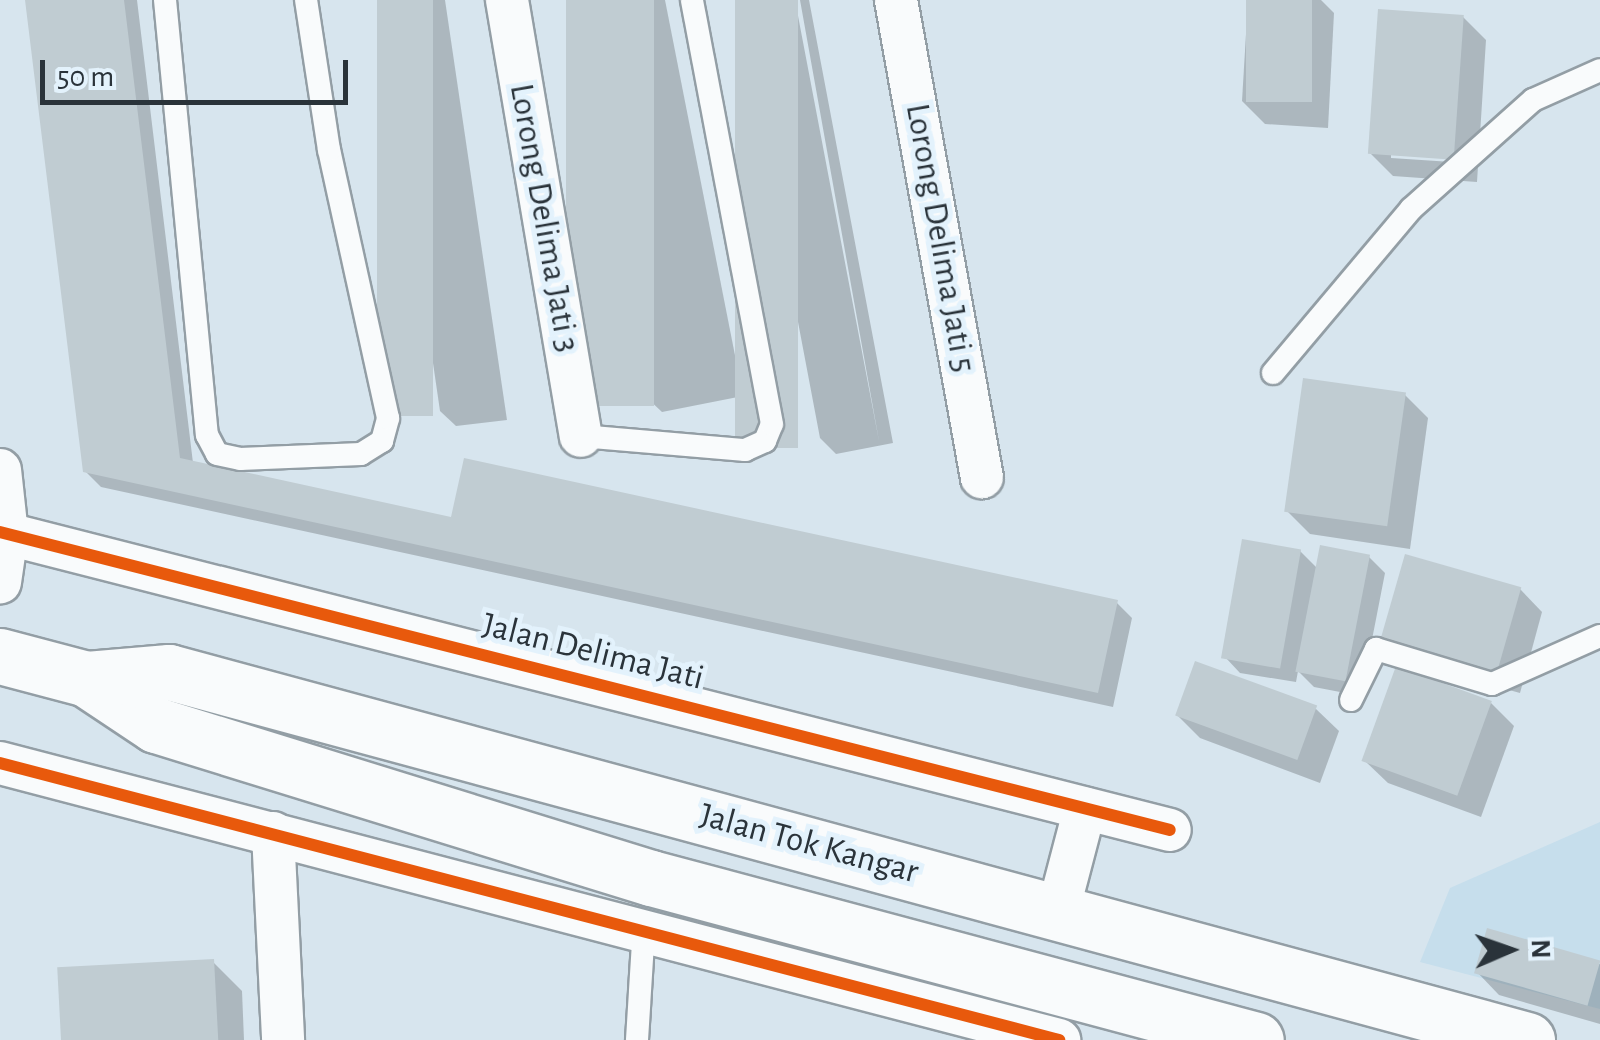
<!DOCTYPE html>
<html>
<head>
<meta charset="utf-8">
<style>
	body { margin:0 }
	#map { position:relative; width:1600px; height:1040px; overflow:hidden; background:#d7e5ee; font-family:"Alegreya Sans",sans-serif }
	div>[style] { position:absolute }
	.built>* { inset:0; background:#c6deec }
	.shadow>* { inset:0; background:#0003 }
	.building>* { inset:0; background:#c0ccd2; transform-origin:0 0 }
	.roads { filter:drop-shadow(2px 0 #939ea5) drop-shadow(-2px 0 #939ea5) drop-shadow(0 2px #939ea5) drop-shadow(0 -2px #939ea5) }
	.lane>* { height:22px; margin:-11px; padding:0 11px; transform-origin:11px; border-radius:11px; background:#f9fbfc }
	.street>* { height:42px; margin:-21px; padding:0 21px; transform-origin:21px; border-radius:21px; background:#f9fbfc }
	.primary>* { height:55px; margin:-27.5px; padding:0 27.5px; transform-origin:27.5px; border-radius:27.5px; background:#f9fbfc }
	.cycleway>* { height:12px; margin:-6px; padding:0 6px; transform-origin:6px; border-radius:6px; background:#e8590c }
	span { translate:-50% -50%; white-space:nowrap; text-align:center; line-height:1.15; -webkit-text-stroke:10px #e3f2fc; paint-order:stroke }
	.street-label { font-size:35px; color:#2a333a }
	.north { position:absolute; left:1460px; top:900px; width:100px; height:100px; -webkit-text-stroke:8px #e3f2fc; paint-order:stroke; rotate:88deg; font-size:28px; font-weight:700; line-height:40px; text-align:center; color:#2a333a }
	.north::after { content:''; display:block; margin:auto; width:35px; height:45px; background:#2a333a; clip-path:polygon(50% 0,100% 100%,50% 72%,0 100%) }
	.scale { position:absolute; left:40px; top:60px; width:308px; height:45px; box-sizing:border-box; border:5px solid #2a333a; border-top:0; padding-left:12px; font-size:30px; line-height:35px; white-space:nowrap; color:#2a333a; -webkit-text-stroke:8px #e3f2fc; paint-order:stroke }
</style>
</head>
<body>
<div id="map">
	<div class="built">
		<i style="clip-path:polygon(1600px 822px,1600px 1009px,1420px 962px,1450px 888px)"></i>
	</div>
	<div class="shadow">
		<i style="clip-path:polygon(28px 0,137px 0,193px 463px,453px 520px,1117px 603px,1132px 618px,1113px 707px,101px 487px,85px 471px)"></i>
		<i style="clip-path:polygon(380px 0,445px 0,507px 420px,456px 426px,440px 411px)"></i>
		<i style="clip-path:polygon(568px 0,665px 0,743px 396px,662px 412px,646px 397px)"></i>
		<i style="clip-path:polygon(737px 0,795px 0,879px 441px,800px 0,809px 0,893px 443px,836px 454px,820px 438px)"></i>
		<i style="clip-path:polygon(1248px 0,1321px 0,1334px 13px,1328px 128px,1265px 124px,1242px 101px)"></i>
		<i style="clip-path:polygon(evenodd,1463px 17px,1486px 40px,1477px 182px,1393px 176px,1370px 153px,1463px 17px,1391px 153px,1468px 158px,1467px 163px,1391px 158px,1391px 153px)"></i>
		<i style="clip-path:polygon(1405px 395px,1428px 418px,1410px 549px,1310px 534px,1287px 511px)"></i>
		<i style="clip-path:polygon(1300px 551px,1318px 569px,1369px 557px,1385px 573px,1361px 696px,1314px 687px,1298px 671px,1296px 682px,1240px 673px,1225px 657px)"></i>
		<i style="clip-path:polygon(1520px 589px,1542px 612px,1520px 693px,1407px 662px,1384px 640px)"></i>
		<i style="clip-path:polygon(1491px 703px,1514px 726px,1481px 817px,1388px 783px,1365px 761px)"></i>
		<i style="clip-path:polygon(1316px 709px,1339px 731px,1320px 783px,1200px 738px,1177px 715px)"></i>
		<i style="clip-path:polygon(213px 962px,242px 991px,244px 1040px,63px 1040px)"></i>
		<i style="clip-path:polygon(1600px 964px,1600px 1024px,1499px 995px,1477px 972px)"></i>
	</div>
	<div class="building">
		<i style="clip-path:polygon(25px 0,124px 0,180px 458px,451px 517px,464px 458px,1118px 600px,1098px 693px,83px 472px)"></i>
		<i style="left:377px;top:0;width:56px;height:416px"></i>
		<i style="left:566px;top:0;width:88px;height:406px"></i>
		<i style="left:735px;top:0;width:63px;height:448px"></i>
		<i style="left:1246px;top:0;width:66px;height:102px"></i>
		<i style="left:1378px;top:9px;width:86px;height:145px;rotate:4deg"></i>
		<i style="left:1303px;top:378px;width:104px;height:135px;rotate:8deg"></i>
		<i style="left:1242px;top:539px;width:60px;height:121px;rotate:10deg"></i>
		<i style="left:1320px;top:545px;width:51px;height:129px;rotate:11deg"></i>
		<i style="left:1405px;top:554px;width:121px;height:89px;rotate:16deg"></i>
		<i style="left:1195px;top:661px;width:130px;height:58px;rotate:20deg"></i>
		<i style="left:1396px;top:666px;width:102px;height:101px;rotate:20deg"></i>
		<i style="left:1487px;top:928px;width:118px;height:47px;rotate:16deg"></i>
		<i style="left:214px;top:959px;width:81px;height:157px;rotate:87deg"></i>
	</div>
	<div class="roads">
		<div class="lane">
			<i style="left:165px;top:0;width:437px;rotate:84.5deg"></i>
			<i style="left:207px;top:435px;width:21px;rotate:62deg"></i>
			<i style="left:217px;top:454px;width:24px;rotate:12deg"></i>
			<i style="left:240px;top:459px;width:121px;rotate:-2.4deg"></i>
			<i style="left:361px;top:454px;width:25px;rotate:-32deg"></i>
			<i style="left:382px;top:441px;width:24px;rotate:-75deg"></i>
			<i style="left:388px;top:418px;width:274px;rotate:-102.4deg"></i>
			<i style="left:329px;top:150px;width:152px;rotate:-98.7deg"></i>
			<i style="left:1273px;top:373px;width:214px;rotate:-49.9deg"></i>
			<i style="left:1411px;top:209px;width:164px;rotate:-41.8deg"></i>
			<i style="left:1533px;top:100px;width:73px;rotate:-24.1deg"></i>
			<i style="left:581px;top:436px;width:165px;rotate:4.9deg"></i>
			<i style="left:745px;top:450px;width:22px;rotate:-24deg"></i>
			<i style="left:765px;top:441px;width:18px;rotate:-68deg"></i>
			<i style="left:772px;top:424px;width:431px;rotate:-100.7deg"></i>
			<i style="left:1351px;top:700px;width:57px;rotate:-63.9deg"></i>
			<i style="left:1376px;top:649px;width:121px;rotate:16.8deg"></i>
			<i style="left:1492px;top:684px;width:118px;rotate:-24deg"></i>
			<i style="left:637px;top:1040px;width:113px;rotate:-86.5deg"></i>
		</div>
		<div class="street">
			<i style="left:507px;top:0;width:442px;rotate:80.4deg"></i>
			<i style="left:896px;top:0;width:485px;rotate:79.8deg"></i>
			<i style="left:0;top:470px;width:64px;rotate:83.8deg"></i>
			<i style="left:7px;top:534px;width:49px;rotate:98.3deg"></i>
			<i style="left:0;top:532px;width:1207px;rotate:14.29deg"></i>
			<i style="left:0;top:763px;width:1095px;rotate:14.66deg"></i>
			<i style="left:273px;top:833px;width:207px;rotate:87.2deg"></i>
			<i style="left:1058px;top:911px;width:106px;rotate:-75.3deg"></i>
		</div>
		<div class="primary">
			<i style="left:0;top:656px;width:90px;rotate:14.8deg"></i>
			<i style="left:87px;top:679px;width:83px;rotate:33.7deg"></i>
			<i style="left:156px;top:725px;width:518px;rotate:17.18deg"></i>
			<i style="left:651px;top:878px;width:626px;rotate:14.99deg"></i>
			<i style="left:87px;top:679px;width:82px;rotate:-4.9deg"></i>
			<i style="left:169px;top:672px;width:1407px;rotate:15.16deg"></i>
		</div>
	</div>
	<div class="cycleway">
		<i style="left:0;top:532px;width:1207px;rotate:14.29deg"></i>
		<i style="left:0;top:763px;width:1095px;rotate:14.66deg"></i>
	</div>
	<div class="street-label">
		<span style="left:544px;top:218px;rotate:80deg">Lorong Delima Jati 3</span>
		<span style="left:940px;top:238px;rotate:80deg">Lorong Delima Jati 5</span>
		<span style="left:593px;top:652px;rotate:14deg">Jalan Delima Jati</span>
		<span style="left:809px;top:844px;rotate:15deg">Jalan Tok Kangar</span>
	</div>
	<div class="north">N</div>
	<div class="scale">50 m</div>
</div>
</body>
</html>
